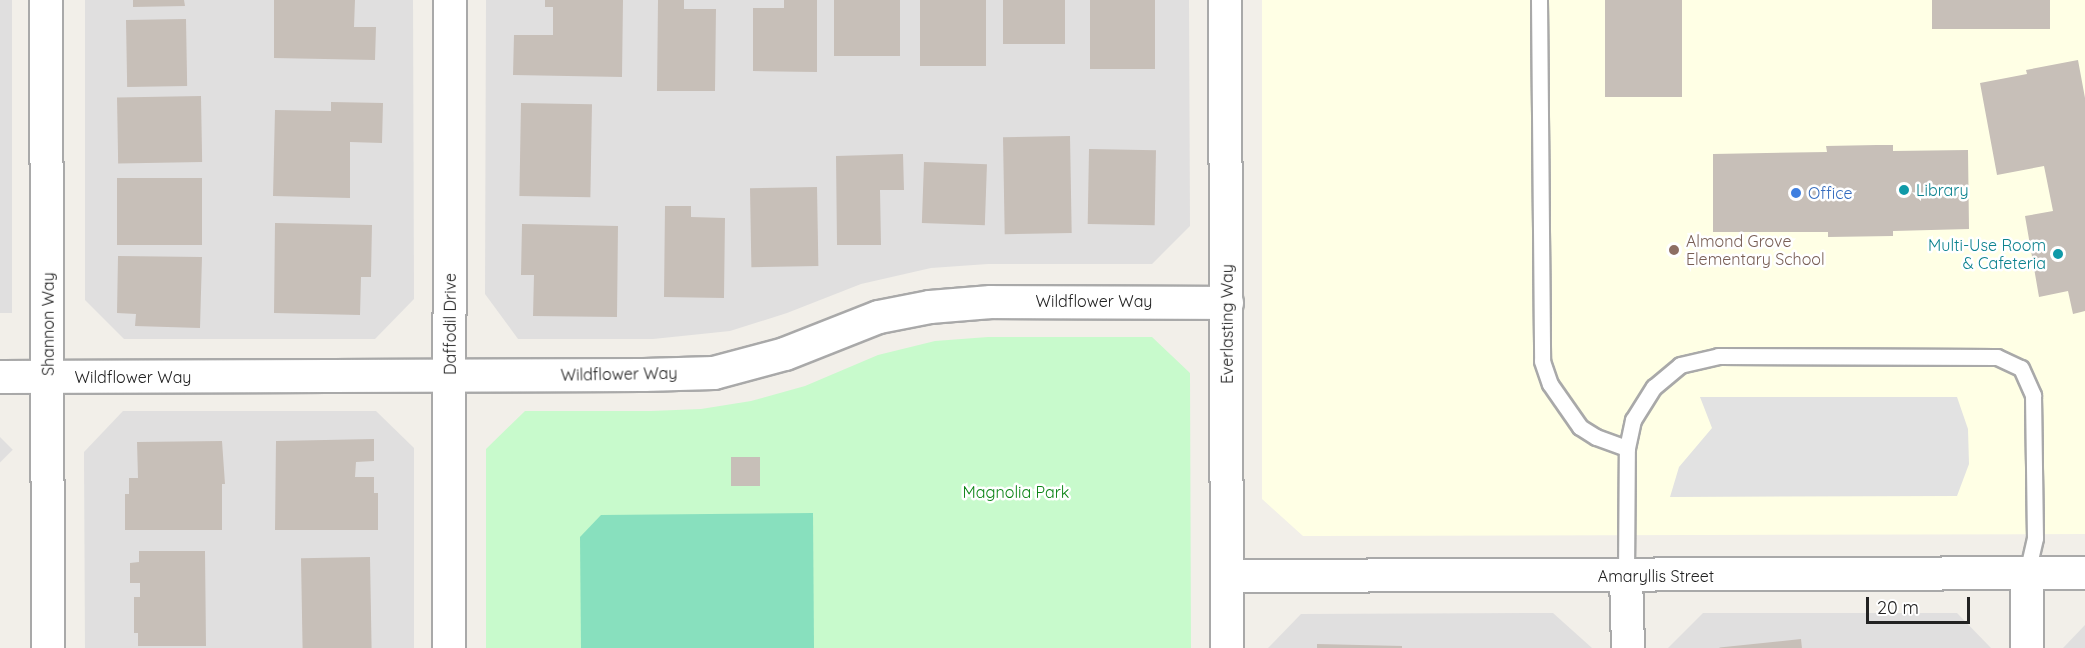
<!DOCTYPE html>
<html>
<head>
<meta charset="utf-8">
<style>
	body { margin:0 }
	#map { position:relative; width:2085px; height:648px; overflow:hidden; background:#f2efe9; font-family:Quicksand,sans-serif }
	div>[style] { position:absolute }
	.residential>* { inset:0; background:#e0dfdf; transform-origin:0 0 }
	.education>* { inset:0; background:#ffffe5 }
	.park>* { inset:0; background:#c8facc }
	.pitch>* { inset:0; background:#88e0be }
	.parking>* { inset:0; background:#e2e2e2 }
	.building>* { inset:0; background:#c7bfb8; transform-origin:0 0 }
	.roads { filter:drop-shadow(2px 0 #a9a9a9) drop-shadow(-2px 0 #a9a9a9) drop-shadow(0 2px #a9a9a9) drop-shadow(0 -2px #a9a9a9) }
	.service>* { height:15px; margin:-7.5px; padding:0 7.5px; transform-origin:7.5px; border-radius:7.5px; background:#fff }
	.minor>* { height:32px; margin:-16px; padding:0 16px; transform-origin:16px; border-radius:16px; background:#fff }
	.dots>* { width:16px; height:16px; translate:-50% -50%; box-sizing:border-box; border:3px solid #fff; border-radius:50% }
	span { translate:-50% -50%; white-space:nowrap; text-align:center; line-height:1.15; -webkit-text-stroke:5px #fff; paint-order:stroke }
	.culture-label { font-size:16px; color:#0d838f }
	.left { translate:0 -50%; text-align:left }
	.right { translate:-100% -50%; text-align:right }
	.shop-label { font-size:16px; color:#366cbe }
	.education-label { font-size:16px; color:#785e54 }
	.street-label { font-size:16px; color:#222 }
	.park-label { font-size:16px; color:#0c8416 }
	.scale { position:absolute; left:1866px; top:597px; width:104px; height:27px; box-sizing:border-box; border:3px solid #222; border-top:0; padding-left:8px; font-size:18px; line-height:21px; white-space:nowrap; color:#222; -webkit-text-stroke:4px #fff; paint-order:stroke }
</style>
</head>
<body>
<div id="map">
	<div class="residential">
		<i style="left:0;top:0;width:12px;height:313px"></i>
		<i style="clip-path:polygon(85px 0,413px 0,414px 299px,375px 339px,124px 339px,85px 300px)"></i>
		<i style="clip-path:polygon(486px 0,1189px 0,1190px 226px,1152px 264px,988px 264px,931px 268px,861px 284px,787px 313px,730px 331px,653px 339px,518px 339px,485px 294px)"></i>
		<i style="clip-path:polygon(123px 411px,376px 411px,414px 448px,414px 648px,85px 648px,84px 452px)"></i>
		<i style="left:0;top:437px;width:18px;height:211px;rotate:45deg"></i>
		<i style="clip-path:polygon(1553px 613px,1592px 648px,1268px 648px,1301px 614px)"></i>
		<i style="clip-path:polygon(1703px 613px,1957px 613px,1991px 648px,1668px 648px)"></i>
		<i style="clip-path:polygon(2085px 625px,2085px 648px,2063px 648px)"></i>
	</div>
	<div class="education">
		<i style="clip-path:polygon(1262px 0,2085px 0,2085px 534px,1303px 536px,1262px 499px)"></i>
	</div>
	<div class="park">
		<i style="clip-path:polygon(988px 337px,1152px 337px,1190px 373px,1191px 648px,486px 648px,486px 449px,525px 411px,651px 411px,701px 409px,751px 401px,805px 386px,878px 355px,935px 341px)"></i>
	</div>
	<div class="pitch">
		<i style="clip-path:polygon(813px 513px,814px 648px,581px 648px,580px 537px,601px 515px)"></i>
	</div>
	<div class="parking">
		<i style="clip-path:polygon(1700px 397px,1957px 397px,1968px 429px,1969px 464px,1957px 496px,1670px 497px,1679px 467px,1712px 428px)"></i>
	</div>
	<div class="building">
		<i style="clip-path:polygon(133px 0,184px 0,185px 6px,133px 7px)"></i>
		<i style="clip-path:polygon(274px 0,355px 0,354px 27px,376px 27px,375px 60px,274px 58px)"></i>
		<i style="clip-path:polygon(545px 0,623px 0,622px 77px,513px 75px,514px 35px,553px 35px,553px 7px,545px 7px)"></i>
		<i style="clip-path:polygon(658px 0,684px 0,684px 9px,716px 9px,715px 91px,657px 91px)"></i>
		<i style="clip-path:polygon(784px 0,817px 0,817px 72px,753px 71px,753px 8px,784px 8px)"></i>
		<i style="left:834px;top:0;width:66px;height:56px"></i>
		<i style="left:920px;top:0;width:66px;height:66px"></i>
		<i style="left:1003px;top:0;width:62px;height:44px"></i>
		<i style="left:1090px;top:0;width:65px;height:69px"></i>
		<i style="left:1605px;top:0;width:77px;height:97px"></i>
		<i style="left:1932px;top:0;width:118px;height:29px"></i>
		<i style="left:186px;top:19px;width:67px;height:60px;rotate:89deg"></i>
		<i style="clip-path:polygon(2078px 60px,2085px 98px,2085px 311px,2073px 314px,2068px 291px,2039px 297px,2025px 216px,2053px 211px,2044px 166px,1997px 175px,1980px 83px,2027px 74px,2026px 70px)"></i>
		<i style="left:201px;top:96px;width:66px;height:84px;rotate:89deg"></i>
		<i style="clip-path:polygon(331px 102px,383px 103px,382px 143px,350px 142px,350px 198px,273px 196px,275px 110px,331px 111px)"></i>
		<i style="left:521px;top:103px;width:71px;height:93px;rotate:1deg"></i>
		<i style="left:1070px;top:136px;width:97px;height:67px;rotate:89deg"></i>
		<i style="clip-path:polygon(1877px 145px,1893px 145px,1893px 151px,1968px 150px,1969px 229px,1893px 231px,1893px 236px,1828px 237px,1828px 232px,1713px 232px,1713px 154px,1827px 152px,1826px 146px)"></i>
		<i style="left:1089px;top:149px;width:67px;height:75px;rotate:1deg"></i>
		<i style="clip-path:polygon(903px 154px,904px 190px,880px 190px,881px 245px,837px 245px,836px 156px)"></i>
		<i style="left:924px;top:162px;width:63px;height:61px;rotate:2deg"></i>
		<i style="left:117px;top:178px;width:85px;height:67px"></i>
		<i style="left:817px;top:187px;width:79px;height:67px;rotate:89deg"></i>
		<i style="clip-path:polygon(665px 206px,691px 206px,691px 217px,725px 218px,724px 298px,664px 297px)"></i>
		<i style="clip-path:polygon(275px 223px,372px 225px,371px 277px,361px 277px,360px 315px,274px 313px)"></i>
		<i style="clip-path:polygon(522px 224px,618px 226px,617px 317px,533px 316px,534px 275px,521px 275px)"></i>
		<i style="clip-path:polygon(118px 256px,202px 257px,200px 328px,135px 326px,136px 314px,117px 313px)"></i>
		<i style="clip-path:polygon(374px 439px,374px 461px,356px 462px,355px 477px,374px 477px,374px 493px,378px 493px,378px 530px,275px 530px,276px 441px)"></i>
		<i style="clip-path:polygon(222px 441px,225px 484px,222px 484px,222px 530px,125px 530px,125px 494px,129px 494px,129px 478px,138px 478px,137px 442px)"></i>
		<i style="left:731px;top:457px;width:29px;height:29px"></i>
		<i style="clip-path:polygon(139px 551px,205px 551px,206px 646px,138px 646px,138px 633px,134px 633px,134px 597px,140px 597px,140px 583px,130px 583px,130px 563px,139px 562px)"></i>
		<i style="left:370px;top:557px;width:91px;height:69px;rotate:89deg"></i>
		<i style="left:1801px;top:639px;width:9px;height:82px;rotate:84deg"></i>
		<i style="clip-path:polygon(1317px 644px,1402px 646px,1402px 648px,1317px 648px)"></i>
	</div>
	<div class="roads">
		<div class="service">
			<i style="left:1539px;top:0;width:361px;rotate:89.5deg"></i>
			<i style="left:1542px;top:361px;width:24px;rotate:71deg"></i>
			<i style="left:1550px;top:384px;width:52px;rotate:55.1deg"></i>
			<i style="left:1580px;top:427px;width:19px;rotate:32deg"></i>
			<i style="left:1596px;top:437px;width:33px;rotate:20deg"></i>
			<i style="left:1626px;top:576px;width:128px;rotate:-89.6deg"></i>
			<i style="left:1627px;top:448px;width:29px;rotate:-78deg"></i>
			<i style="left:1633px;top:420px;width:39px;rotate:-58deg"></i>
			<i style="left:1654px;top:387px;width:34px;rotate:-40deg"></i>
			<i style="left:1680px;top:365px;width:39px;rotate:-13deg"></i>
			<i style="left:1718px;top:356px;width:279px;rotate:0.2deg"></i>
			<i style="left:1997px;top:357px;width:26px;rotate:25deg"></i>
			<i style="left:2021px;top:368px;width:30px;rotate:66deg"></i>
			<i style="left:2033px;top:395px;width:143px;rotate:89.2deg"></i>
			<i style="left:2035px;top:538px;width:36px;rotate:103deg"></i>
		</div>
		<div class="minor">
			<i style="left:46px;top:0;width:648px;rotate:89.82deg"></i>
			<i style="left:1225px;top:0;width:648px;rotate:89.82deg"></i>
			<i style="left:0;top:377px;width:644px;rotate:-0.18deg"></i>
			<i style="left:644px;top:375px;width:70px;rotate:-1.6deg"></i>
			<i style="left:714px;top:373px;width:73px;rotate:-15deg"></i>
			<i style="left:785px;top:354px;width:101px;rotate:-21.5deg"></i>
			<i style="left:879px;top:317px;width:52px;rotate:-11.1deg"></i>
			<i style="left:930px;top:307px;width:61px;rotate:-4.7deg"></i>
			<i style="left:991px;top:302px;width:236px;rotate:0.2deg"></i>
			<i style="left:1227px;top:576px;width:858px;rotate:-0.2deg"></i>
			<i style="left:1626px;top:576px;width:72px;rotate:88.4deg"></i>
			<i style="left:449px;top:648px;width:648px;rotate:-89.91deg"></i>
			<i style="left:2027px;top:648px;width:75px;rotate:-90deg"></i>
		</div>
	</div>
	<div class="dots">
		<i style="left:1904px;top:190px;background:#0f9aa8"></i>
		<i style="left:1796px;top:193px;background:#3f7fe0"></i>
		<i style="left:1674px;top:250px;background:#8d6e63"></i>
		<i style="left:2058px;top:254px;background:#0f9aa8"></i>
	</div>
	<div class="culture-label">
		<span class="left" style="left:1916px;top:190px">Library</span>
		<span class="right" style="left:2046px;top:254px">Multi-Use Room<br>&amp; Cafeteria</span>
	</div>
	<div class="shop-label">
		<span class="left" style="left:1808px;top:193px">Office</span>
	</div>
	<div class="education-label">
		<span class="left" style="left:1686px;top:250px">Almond Grove<br>Elementary School</span>
	</div>
	<div class="street-label">
		<span style="left:1094px;top:301px">Wildflower Way</span>
		<span style="left:48px;top:324px;rotate:-90deg">Shannon Way</span>
		<span style="left:450px;top:324px;rotate:-90deg">Daffodil Drive</span>
		<span style="left:1227px;top:324px;rotate:-90deg">Everlasting Way</span>
		<span style="left:619px;top:374px;rotate:-1deg">Wildflower Way</span>
		<span style="left:133px;top:377px">Wildflower Way</span>
		<span style="left:1656px;top:576px">Amaryllis Street</span>
	</div>
	<div class="park-label">
		<span style="left:1016px;top:492px">Magnolia Park</span>
	</div>
	<div class="scale">20 m</div>
</div>
</body>
</html>
